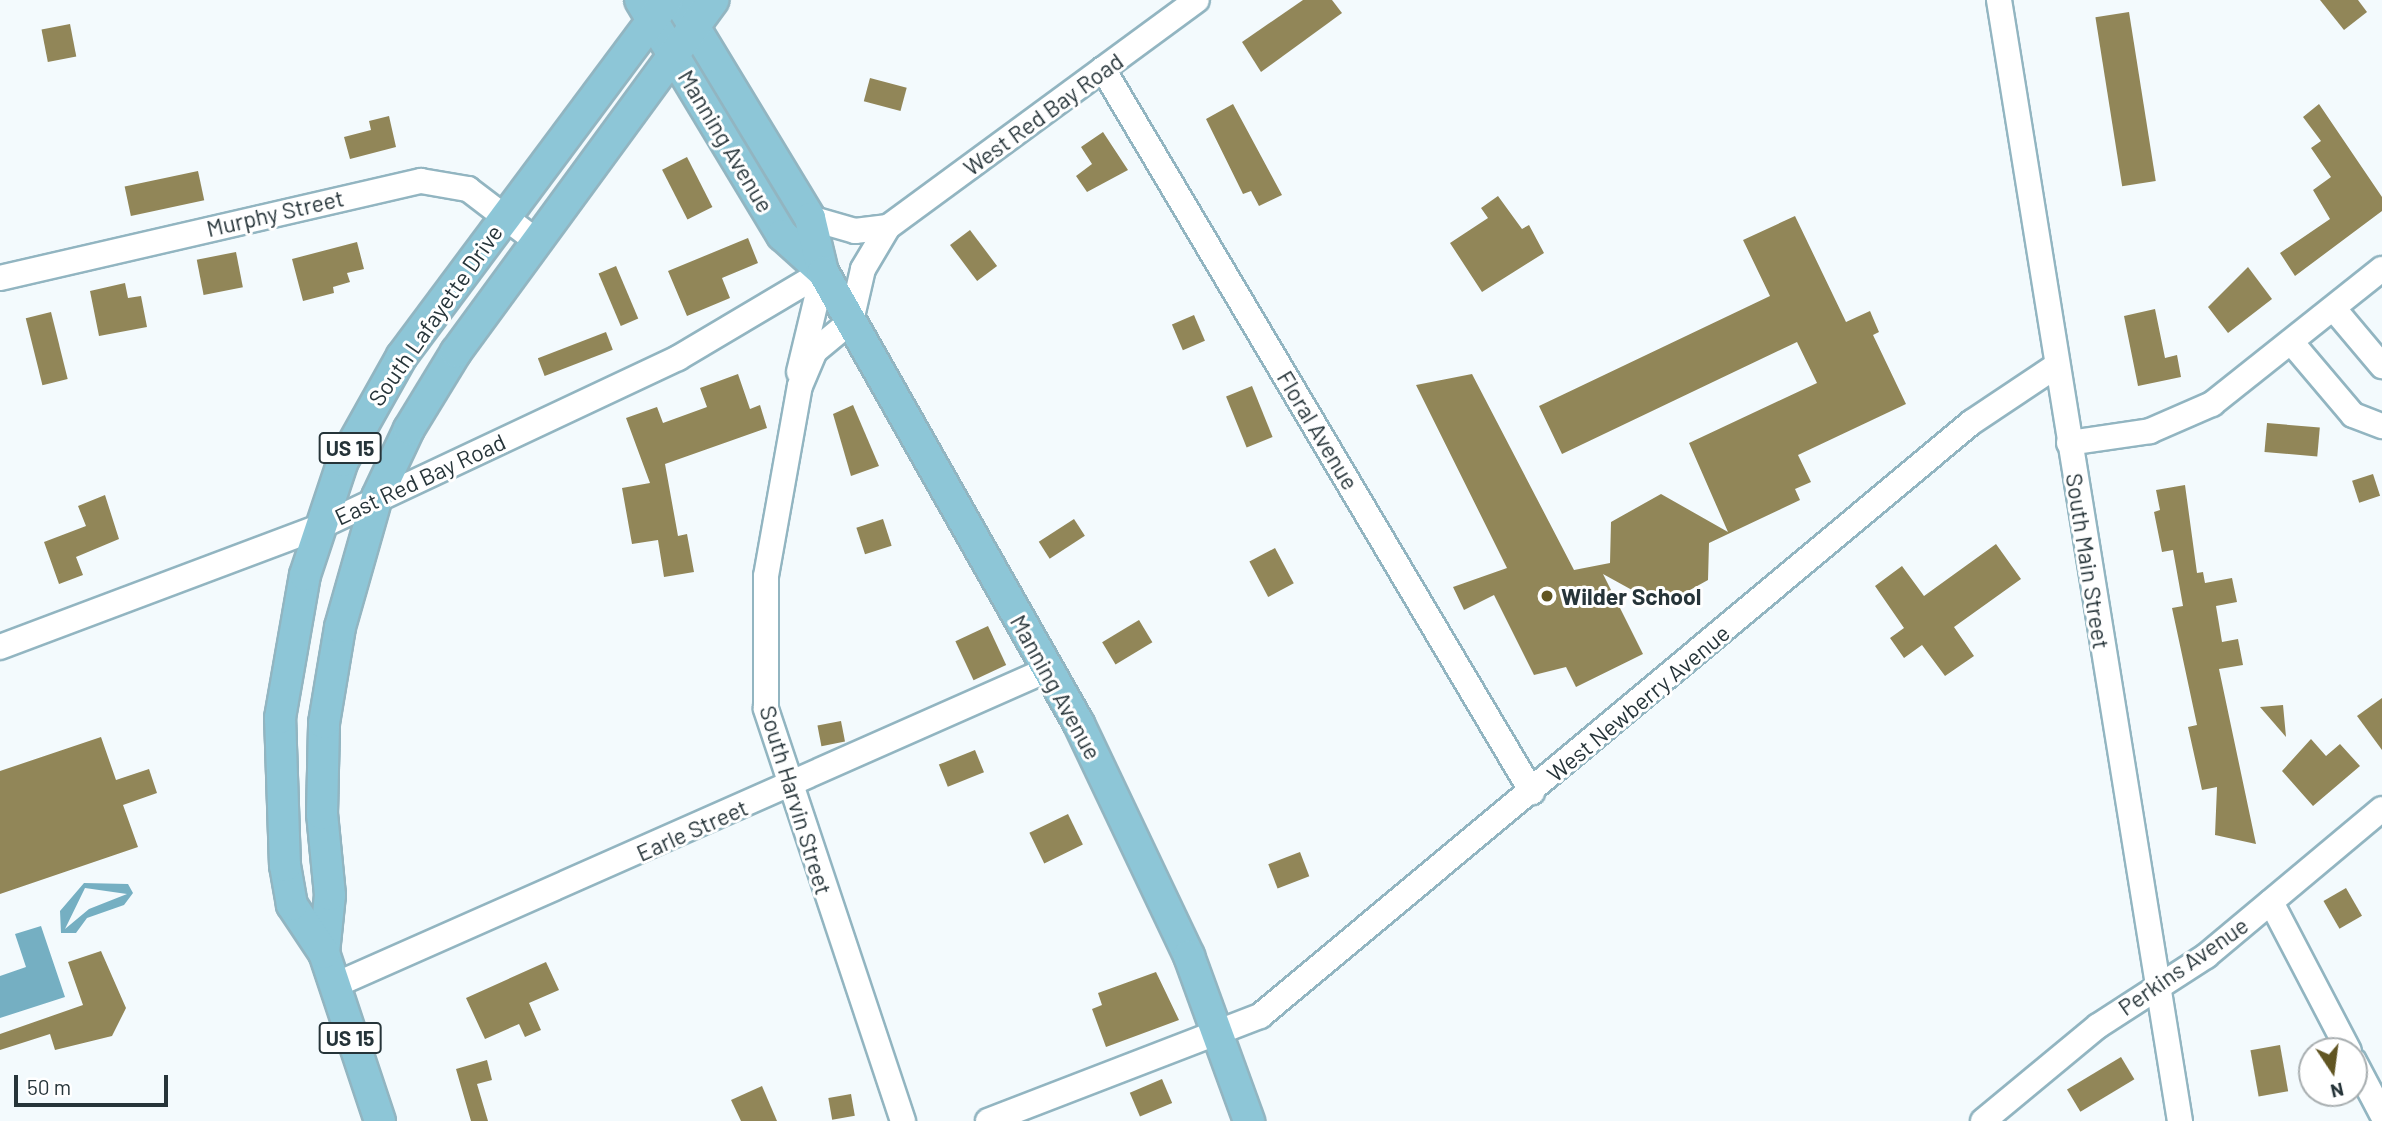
<!DOCTYPE html>
<html>
<head>
<meta charset="utf-8">
<style>
	body { margin:0 }
	#map { position:relative; width:2382px; height:1121px; overflow:hidden; background:#f3fafd; font-family:Barlow,sans-serif }
	div>[style] { position:absolute }
	.water>* { inset:0; background:#75afc2 }
	.building>* { inset:0; background:#918658; transform-origin:0 0 }
	.roads { filter:drop-shadow(2px 0 #92b5c1) drop-shadow(-2px 0 #92b5c1) drop-shadow(0 2px #92b5c1) drop-shadow(0 -2px #92b5c1) }
	.minor>* { height:24px; margin:-12px; padding:0 12px; transform-origin:12px; border-radius:12px; background:#fff }
	.major>* { height:30px; margin:-15px; padding:0 15px; transform-origin:15px; border-radius:15px; background:#8dc6d7 }
	.dots>* { width:19px; height:19px; translate:-50% -50%; box-sizing:border-box; border:4px solid #fff; border-radius:50% }
	span { translate:-50% -50%; white-space:nowrap; text-align:center; line-height:1.15; -webkit-text-stroke:6px #fff; paint-order:stroke }
	.shield-label span { padding:2px 5px; background:#fff; border:2px solid; border-radius:5px; -webkit-text-stroke-width:0 }
	.shield-label { font-size:21px; color:#263439; font-weight:700 }
	.street-label { font-size:23px; color:#263439 }
	.poi-label { font-size:23px; color:#263439; font-weight:700 }
	.left { translate:0 -50%; text-align:left }
	.north { position:absolute; left:2298px; top:1037px; width:70px; height:70px; box-sizing:border-box; background:#fff; border:2px solid #a8aeb0; border-radius:50%; rotate:167deg; font-size:19px; font-weight:700; line-height:28px; text-align:center; color:#263439 }
	.north::after { content:''; display:block; margin:auto; width:24px; height:32px; background:#615522; clip-path:polygon(50% 0,100% 100%,50% 72%,0 100%) }
	.scale { position:absolute; left:14px; top:1075px; width:154px; height:32px; box-sizing:border-box; border:4px solid #263439; border-top:0; padding-left:9px; font-size:21px; line-height:24px; white-space:nowrap; color:#263439; -webkit-text-stroke:5px #fff; paint-order:stroke }
</style>
</head>
<body>
<div id="map">
	<div class="water">
		<i style="clip-path:polygon(evenodd,84px 883px,128px 884px,133px 893px,124px 905px,87px 918px,76px 933px,61px 933px,60px 911px,84px 883px,85px 888px,127px 894px,89px 909px,65px 929px,85px 888px)"></i>
		<i style="clip-path:polygon(41px 926px,65px 997px,0 1018px,0 976px,26px 967px,15px 934px)"></i>
	</div>
	<div class="building">
		<i style="clip-path:polygon(1303px 0,1332px 0,1342px 13px,1261px 72px,1242px 42px)"></i>
		<i style="clip-path:polygon(2320px 0,2358px 0,2367px 12px,2344px 30px)"></i>
		<i style="left:2129px;top:12px;width:171px;height:34px;rotate:81deg"></i>
		<i style="left:70px;top:24px;width:33px;height:29px;rotate:79deg"></i>
		<i style="left:870px;top:78px;width:38px;height:24px;rotate:15deg"></i>
		<i style="clip-path:polygon(1233px 104px,1282px 195px,1259px 206px,1251px 191px,1243px 194px,1206px 119px)"></i>
		<i style="clip-path:polygon(2319px 104px,2382px 197px,2382px 211px,2295px 276px,2280px 253px,2330px 219px,2313px 190px,2331px 177px,2311px 148px,2321px 141px,2303px 117px)"></i>
		<i style="clip-path:polygon(389px 116px,396px 147px,350px 159px,344px 137px,371px 130px,369px 121px)"></i>
		<i style="clip-path:polygon(1103px 132px,1128px 170px,1087px 192px,1076px 176px,1092px 164px,1081px 147px)"></i>
		<i style="left:687px;top:157px;width:56px;height:28px;rotate:63deg"></i>
		<i style="left:198px;top:171px;width:30px;height:75px;rotate:78deg"></i>
		<i style="clip-path:polygon(1498px 196px,1522px 229px,1529px 225px,1544px 253px,1482px 292px,1450px 243px,1488px 218px,1481px 208px)"></i>
		<i style="clip-path:polygon(1795px 216px,1846px 322px,1870px 311px,1879px 332px,1873px 335px,1906px 404px,1798px 455px,1811px 482px,1795px 489px,1800px 500px,1709px 543px,1708px 580px,1661px 606px,1603px 574px,1643px 654px,1576px 687px,1566px 667px,1534px 675px,1494px 595px,1464px 610px,1453px 587px,1507px 568px,1416px 385px,1472px 374px,1574px 570px,1610px 563px,1611px 522px,1661px 494px,1728px 532px,1689px 443px,1817px 383px,1797px 342px,1562px 454px,1539px 406px,1770px 296px,1743px 240px)"></i>
		<i style="left:970px;top:230px;width:45px;height:25px;rotate:53deg"></i>
		<i style="clip-path:polygon(748px 238px,758px 263px,722px 278px,730px 298px,687px 316px,668px 271px)"></i>
		<i style="clip-path:polygon(357px 242px,364px 269px,347px 273px,350px 282px,333px 287px,334px 293px,303px 301px,292px 259px)"></i>
		<i style="left:236px;top:252px;width:36px;height:40px;rotate:79deg"></i>
		<i style="left:616px;top:266px;width:57px;height:19px;rotate:67deg"></i>
		<i style="clip-path:polygon(2248px 267px,2272px 299px,2228px 333px,2208px 307px)"></i>
		<i style="clip-path:polygon(125px 283px,128px 298px,141px 296px,147px 327px,99px 336px,90px 291px)"></i>
		<i style="clip-path:polygon(2155px 309px,2165px 358px,2177px 355px,2181px 377px,2138px 386px,2124px 316px)"></i>
		<i style="left:51px;top:312px;width:69px;height:26px;rotate:76deg"></i>
		<i style="left:1194px;top:315px;width:28px;height:24px;rotate:67deg"></i>
		<i style="left:606px;top:332px;width:19px;height:73px;rotate:69deg"></i>
		<i style="clip-path:polygon(738px 374px,750px 409px,760px 405px,767px 428px,665px 464px,678px 536px,687px 534px,694px 572px,664px 577px,658px 540px,632px 544px,622px 488px,650px 483px,626px 418px,657px 407px,663px 423px,707px 407px,700px 388px)"></i>
		<i style="left:1252px;top:386px;width:55px;height:28px;rotate:68deg"></i>
		<i style="clip-path:polygon(853px 405px,879px 466px,851px 476px,833px 414px)"></i>
		<i style="left:2267px;top:423px;width:53px;height:29px;rotate:5deg"></i>
		<i style="left:2373px;top:474px;width:23px;height:22px;rotate:72deg"></i>
		<i style="clip-path:polygon(2185px 485px,2197px 573px,2203px 572px,2205px 583px,2232px 578px,2237px 602px,2216px 606px,2222px 642px,2238px 639px,2243px 665px,2219px 669px,2256px 844px,2215px 835px,2217px 787px,2202px 790px,2188px 727px,2197px 725px,2172px 608px,2183px 606px,2173px 550px,2162px 552px,2154px 512px,2160px 510px,2156px 490px)"></i>
		<i style="clip-path:polygon(105px 495px,119px 539px,76px 557px,83px 575px,59px 584px,44px 542px,86px 526px,78px 506px)"></i>
		<i style="left:883px;top:519px;width:28px;height:28px;rotate:72deg"></i>
		<i style="left:1074px;top:519px;width:20px;height:42px;rotate:57deg"></i>
		<i style="clip-path:polygon(1996px 544px,2021px 579px,1954px 627px,1974px 656px,1945px 676px,1922px 645px,1904px 658px,1890px 638px,1904px 628px,1875px 586px,1902px 566px,1924px 596px)"></i>
		<i style="left:1275px;top:548px;width:40px;height:29px;rotate:62deg"></i>
		<i style="left:1139px;top:620px;width:26px;height:43px;rotate:59deg"></i>
		<i style="left:988px;top:626px;width:43px;height:36px;rotate:65deg"></i>
		<i style="clip-path:polygon(2382px 698px,2382px 750px,2357px 716px)"></i>
		<i style="clip-path:polygon(2283px 705px,2286px 737px,2260px 707px)"></i>
		<i style="left:841px;top:721px;width:21px;height:24px;rotate:79deg"></i>
		<i style="clip-path:polygon(101px 737px,116px 780px,149px 769px,157px 793px,123px 805px,138px 847px,0 894px,0 771px)"></i>
		<i style="clip-path:polygon(2311px 739px,2326px 756px,2340px 744px,2360px 766px,2313px 806px,2282px 771px)"></i>
		<i style="left:975px;top:750px;width:24px;height:39px;rotate:68deg"></i>
		<i style="left:1068px;top:814px;width:34px;height:43px;rotate:64deg"></i>
		<i style="left:1300px;top:852px;width:26px;height:34px;rotate:69deg"></i>
		<i style="left:2346px;top:888px;width:32px;height:26px;rotate:60deg"></i>
		<i style="clip-path:polygon(101px 951px,126px 1008px,112px 1036px,55px 1050px,50px 1034px,0 1050px,0 1034px,83px 1005px,68px 962px)"></i>
		<i style="clip-path:polygon(546px 962px,559px 990px,529px 1003px,541px 1030px,525px 1037px,519px 1024px,485px 1039px,466px 998px)"></i>
		<i style="clip-path:polygon(1156px 972px,1179px 1020px,1106px 1047px,1092px 1009px,1102px 1005px,1098px 993px)"></i>
		<i style="left:2280px;top:1045px;width:47px;height:30px;rotate:80deg"></i>
		<i style="left:2121px;top:1057px;width:26px;height:63px;rotate:59deg"></i>
		<i style="clip-path:polygon(487px 1060px,492px 1080px,477px 1084px,488px 1121px,471px 1121px,456px 1069px)"></i>
		<i style="left:1162px;top:1079px;width:26px;height:35px;rotate:67deg"></i>
		<i style="clip-path:polygon(762px 1086px,777px 1121px,741px 1121px,731px 1100px)"></i>
		<i style="left:851px;top:1094px;width:22px;height:23px;rotate:80deg"></i>
	</div>
	<div class="roads">
		<div class="minor">
			<i style="left:1999px;top:0;width:1136px;rotate:80.83deg"></i>
			<i style="left:1103px;top:69px;width:841px;rotate:59.32deg"></i>
			<i style="left:810px;top:218px;width:47px;rotate:16.1deg"></i>
			<i style="left:855px;top:231px;width:33px;rotate:-7deg"></i>
			<i style="left:0;top:278px;width:432px;rotate:-13deg"></i>
			<i style="left:421px;top:181px;width:48px;rotate:9.7deg"></i>
			<i style="left:468px;top:189px;width:84px;rotate:37.3deg"></i>
			<i style="left:2334px;top:309px;width:75px;rotate:49.9deg"></i>
			<i style="left:2292px;top:343px;width:94px;rotate:49.7deg"></i>
			<i style="left:2353px;top:415px;width:31px;rotate:21deg"></i>
			<i style="left:799px;top:372px;width:103px;rotate:-76.5deg"></i>
			<i style="left:2069px;top:443px;width:82px;rotate:-8.4deg"></i>
			<i style="left:2150px;top:431px;width:68px;rotate:-23.5deg"></i>
			<i style="left:2212px;top:404px;width:217px;rotate:-38.5deg"></i>
			<i style="left:0;top:647px;width:341px;rotate:-20.6deg"></i>
			<i style="left:319px;top:527px;width:397px;rotate:-25.2deg"></i>
			<i style="left:678px;top:358px;width:169px;rotate:-30.7deg"></i>
			<i style="left:2271px;top:902px;width:168px;rotate:62.4deg"></i>
			<i style="left:333px;top:986px;width:783px;rotate:-23.88deg"></i>
			<i style="left:2354px;top:1061px;width:60px;rotate:62.2deg"></i>
			<i style="left:903px;top:1121px;width:435px;rotate:-108.4deg"></i>
			<i style="left:766px;top:708px;width:132px;rotate:-90deg"></i>
			<i style="left:766px;top:576px;width:193px;rotate:-79.9deg"></i>
			<i style="left:800px;top:386px;width:38px;rotate:-67deg"></i>
			<i style="left:815px;top:351px;width:47px;rotate:-39.8deg"></i>
			<i style="left:851px;top:321px;width:53px;rotate:-77deg"></i>
			<i style="left:863px;top:269px;width:49px;rotate:-59.2deg"></i>
			<i style="left:888px;top:227px;width:383px;rotate:-36.3deg"></i>
			<i style="left:988px;top:1121px;width:292px;rotate:-21.1deg"></i>
			<i style="left:1260px;top:1016px;width:927px;rotate:-39.84deg"></i>
			<i style="left:1972px;top:422px;width:101px;rotate:-33.7deg"></i>
			<i style="left:1983px;top:1121px;width:149px;rotate:-39.6deg"></i>
			<i style="left:2098px;top:1026px;width:129px;rotate:-32.9deg"></i>
			<i style="left:2206px;top:956px;width:229px;rotate:-39.9deg"></i>
		</div>
		<div class="major">
			<i style="left:640px;top:0;width:275px;rotate:58.9deg"></i>
			<i style="left:782px;top:235px;width:55px;rotate:42.1deg"></i>
			<i style="left:678px;top:0;width:255px;rotate:58.8deg"></i>
			<i style="left:810px;top:218px;width:56px;rotate:76.5deg"></i>
			<i style="left:823px;top:272px;width:519px;rotate:60.47deg"></i>
			<i style="left:1079px;top:724px;width:257px;rotate:64.6deg"></i>
			<i style="left:1189px;top:956px;width:176px;rotate:70deg"></i>
			<i style="left:324px;top:953px;width:58px;rotate:-84.1deg"></i>
			<i style="left:330px;top:895px;width:81px;rotate:-95.6deg"></i>
			<i style="left:322px;top:814px;width:91px;rotate:-88.7deg"></i>
			<i style="left:324px;top:723px;width:97px;rotate:-80.5deg"></i>
			<i style="left:340px;top:627px;width:135px;rotate:-74.1deg"></i>
			<i style="left:377px;top:497px;width:75px;rotate:-64.8deg"></i>
			<i style="left:409px;top:429px;width:90px;rotate:-58.6deg"></i>
			<i style="left:456px;top:352px;width:436px;rotate:-53.8deg"></i>
			<i style="left:380px;top:1121px;width:177px;rotate:-108.4deg"></i>
			<i style="left:324px;top:953px;width:58px;rotate:-123.7deg"></i>
			<i style="left:292px;top:905px;width:40px;rotate:-100deg"></i>
			<i style="left:285px;top:866px;width:148px;rotate:-91.9deg"></i>
			<i style="left:280px;top:718px;width:145px;rotate:-80.1deg"></i>
			<i style="left:305px;top:575px;width:120px;rotate:-71.6deg"></i>
			<i style="left:343px;top:461px;width:120px;rotate:-60.7deg"></i>
			<i style="left:402px;top:356px;width:444px;rotate:-53.3deg"></i>
		</div>
	</div>
	<div class="dots">
		<i style="left:1547px;top:596px;background:#615522"></i>
	</div>
	<div class="shield-label">
		<span style="left:350px;top:448px">US 15</span>
		<span style="left:350px;top:1038px">US 15</span>
	</div>
	<div class="street-label">
		<span style="left:1043px;top:114px;rotate:-36deg">West Red Bay Road</span>
		<span style="left:726px;top:141px;rotate:59deg">Manning Avenue</span>
		<span style="left:275px;top:213px;rotate:-13deg">Murphy Street</span>
		<span style="left:435px;top:315px;rotate:-55deg">South Lafayette Drive</span>
		<span style="left:1318px;top:430px;rotate:59deg">Floral Avenue</span>
		<span style="left:420px;top:479px;rotate:-25deg">East Red Bay Road</span>
		<span style="left:2088px;top:561px;rotate:81deg">South Main Street</span>
		<span style="left:1056px;top:687px;rotate:61deg">Manning Avenue</span>
		<span style="left:1638px;top:703px;rotate:-40deg">West Newberry Avenue</span>
		<span style="left:796px;top:800px;rotate:73deg">South Harvin Street</span>
		<span style="left:692px;top:830px;rotate:-24deg">Earle Street</span>
		<span style="left:2183px;top:966px;rotate:-35deg">Perkins Avenue</span>
	</div>
	<div class="poi-label">
		<span class="left" style="left:1561px;top:596px">Wilder School</span>
	</div>
	<div class="north">N</div>
	<div class="scale">50 m</div>
</div>
</body>
</html>
